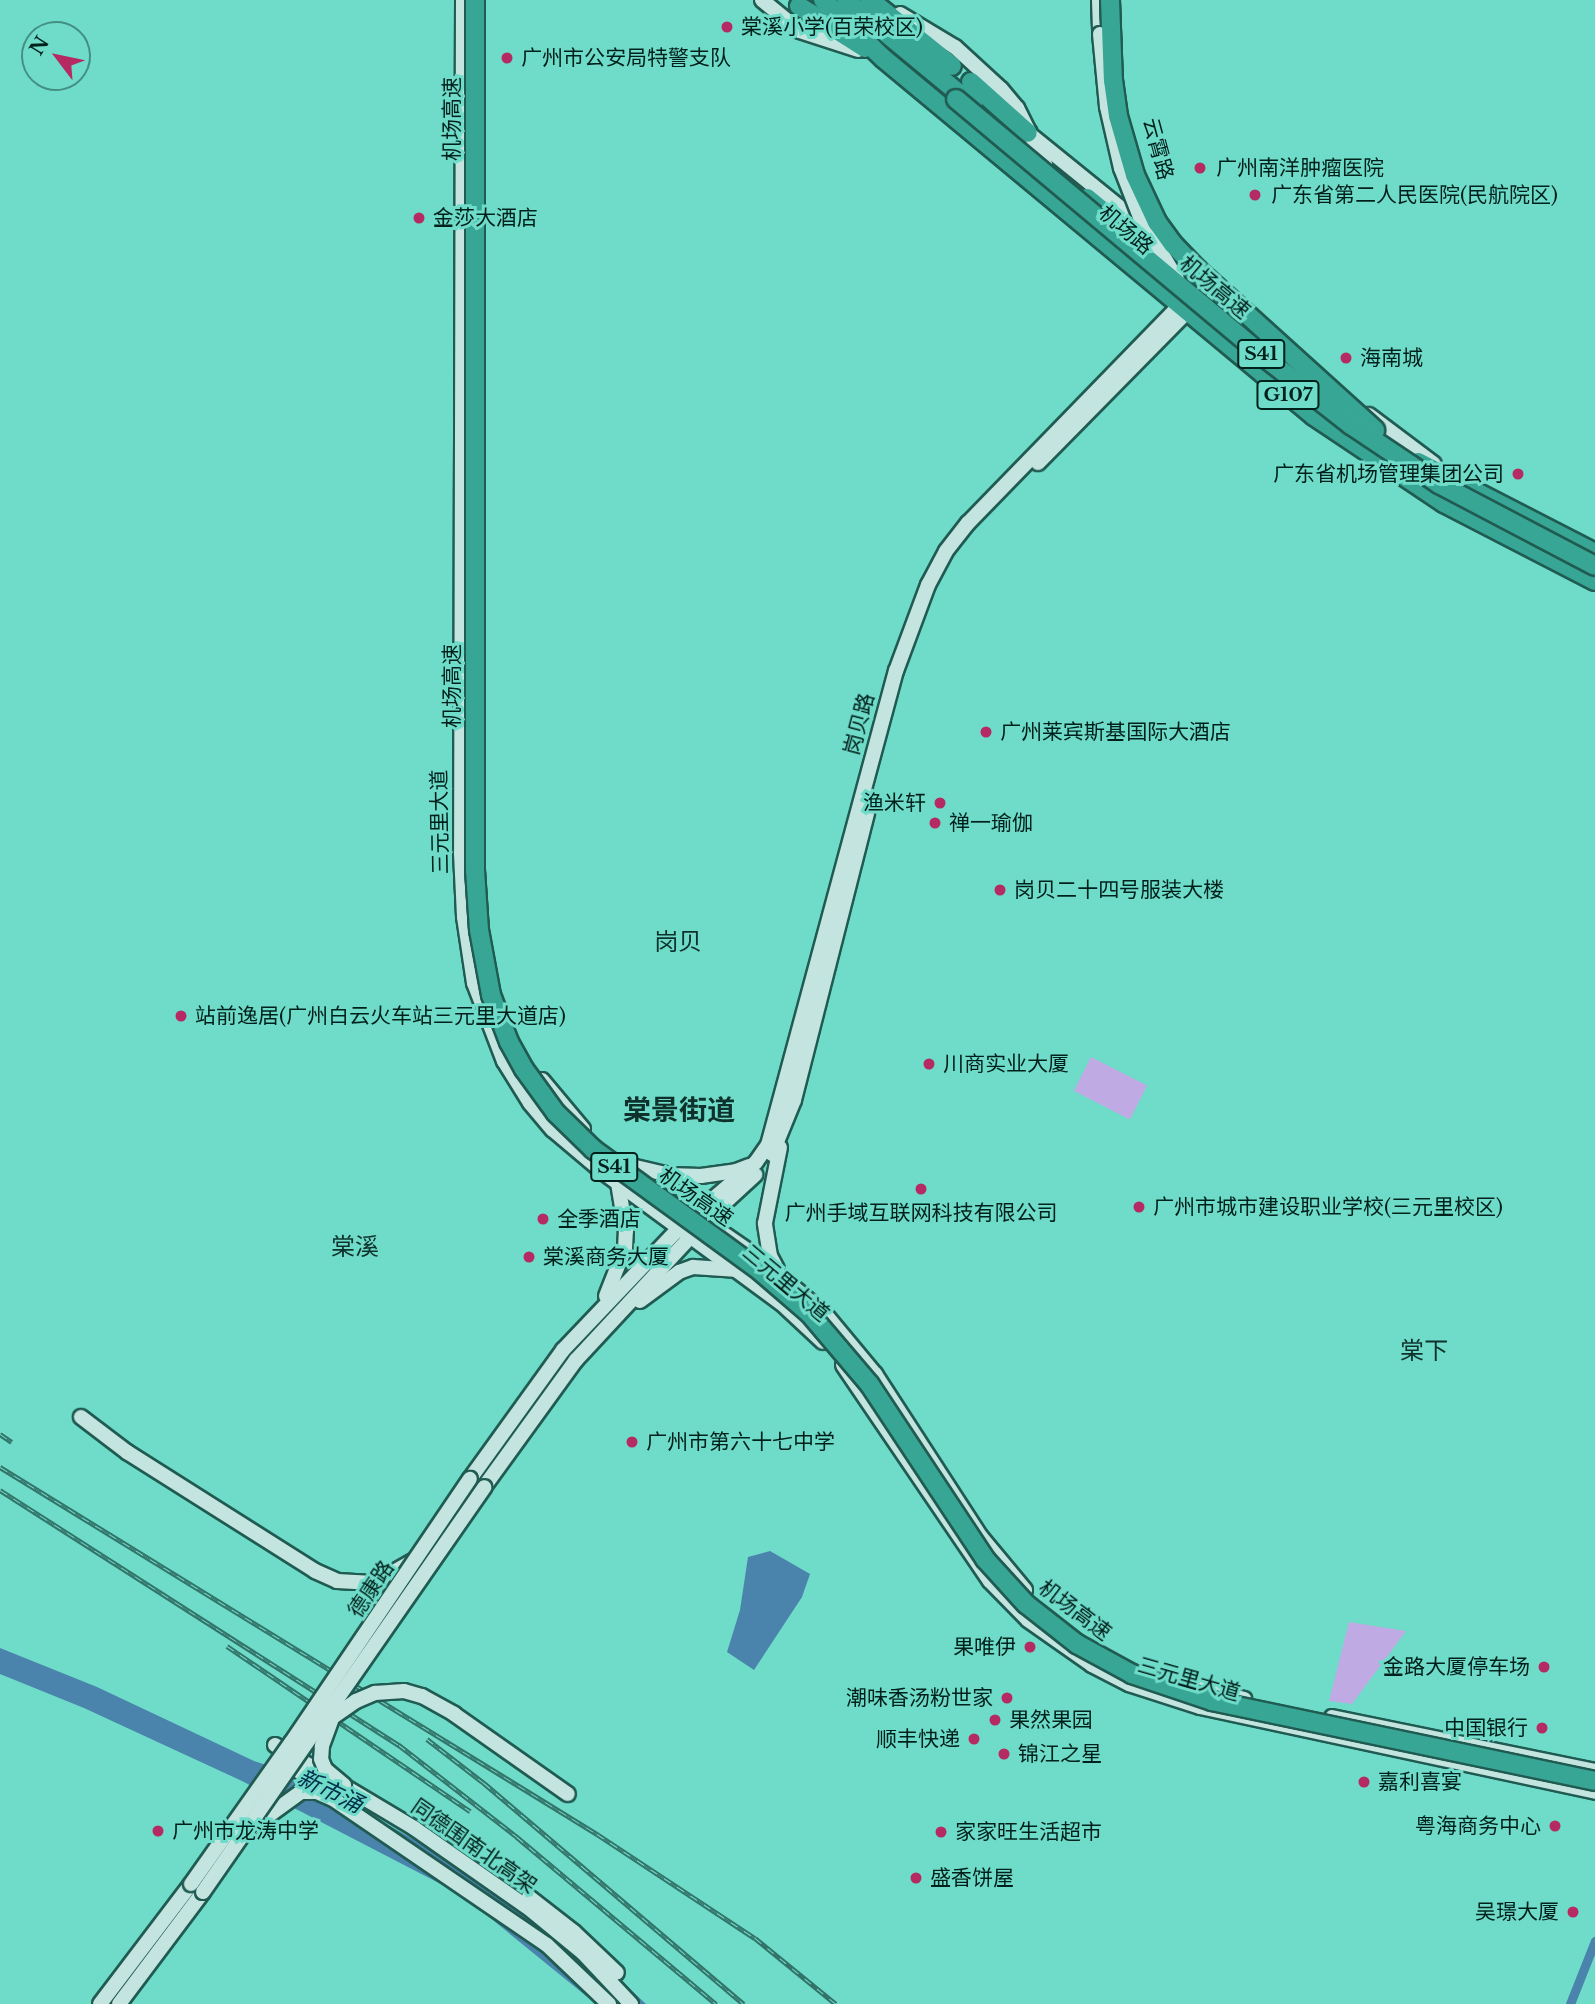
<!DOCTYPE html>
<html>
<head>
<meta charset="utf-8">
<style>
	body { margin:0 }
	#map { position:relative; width:1595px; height:2004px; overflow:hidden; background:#6fdbc9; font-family:"Libre Baskerville","Noto Sans SC",serif }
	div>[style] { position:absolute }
	.green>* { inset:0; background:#bfaae3; transform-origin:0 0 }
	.water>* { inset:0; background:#4a83ab }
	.canal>* { height:9px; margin:-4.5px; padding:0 4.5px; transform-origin:4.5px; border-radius:4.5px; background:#4a83ab }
	.roads { filter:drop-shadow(2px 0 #205b52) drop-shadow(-2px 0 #205b52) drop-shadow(0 2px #205b52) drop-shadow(0 -2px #205b52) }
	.secondary>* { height:14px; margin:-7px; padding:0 7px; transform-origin:7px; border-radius:7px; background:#c3e4df }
	.highway>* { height:18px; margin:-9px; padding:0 9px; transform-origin:9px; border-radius:9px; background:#38a695 }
	.rail>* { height:5px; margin-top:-2.5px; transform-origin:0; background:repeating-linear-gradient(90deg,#6fdbc9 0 8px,#327469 0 16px); box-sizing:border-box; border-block:2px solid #327469 }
	.bridges { filter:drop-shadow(2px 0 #205b52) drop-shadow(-2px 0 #205b52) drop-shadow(0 2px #205b52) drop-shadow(0 -2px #205b52) }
	.secondary-bridge>* { height:14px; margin:-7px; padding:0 7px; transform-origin:7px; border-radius:7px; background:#c3e4df }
	.highway-bridge>* { height:18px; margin:-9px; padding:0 9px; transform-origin:9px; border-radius:9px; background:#38a695 }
	.dots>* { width:19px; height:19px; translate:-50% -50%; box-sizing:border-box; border:4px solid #6fdbc9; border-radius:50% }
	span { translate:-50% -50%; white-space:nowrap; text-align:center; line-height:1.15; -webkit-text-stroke:6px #6fdbc9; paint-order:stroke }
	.shield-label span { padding:2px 5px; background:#6fdbc9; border:2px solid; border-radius:5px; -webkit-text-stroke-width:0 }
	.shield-label { font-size:19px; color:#00201b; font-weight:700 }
	.poi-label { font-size:21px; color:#00201b }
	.left { translate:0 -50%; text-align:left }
	.right { translate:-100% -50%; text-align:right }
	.street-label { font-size:21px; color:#00201b }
	.water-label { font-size:23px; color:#002e4a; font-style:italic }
	.quarter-label { font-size:24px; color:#0e312c }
	.district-label { font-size:28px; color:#0e312c; font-weight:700 }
	.north { position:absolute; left:21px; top:21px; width:70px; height:70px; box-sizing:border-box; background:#6fdbc9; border:2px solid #439083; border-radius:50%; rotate:302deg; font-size:19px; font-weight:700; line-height:28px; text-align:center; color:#00201b }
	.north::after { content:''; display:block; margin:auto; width:24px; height:32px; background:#b62a63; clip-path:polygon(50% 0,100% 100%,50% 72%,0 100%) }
</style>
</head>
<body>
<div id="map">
	<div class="green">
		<i style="left:1091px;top:1057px;width:63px;height:38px;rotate:27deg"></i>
		<i style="clip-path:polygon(1349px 1622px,1406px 1631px,1352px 1704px,1329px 1701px)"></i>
	</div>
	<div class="water">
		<i style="clip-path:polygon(770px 1551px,810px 1574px,802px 1597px,754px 1670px,727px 1652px,740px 1610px,748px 1557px)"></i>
		<i style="clip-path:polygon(0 1648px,97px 1687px,254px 1761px,302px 1777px,442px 1855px,620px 1980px,646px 2004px,596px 2004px,462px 1895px,242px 1781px,84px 1708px,0 1674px)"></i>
	</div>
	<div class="canal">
		<i style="left:1570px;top:2004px;width:68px;rotate:-68.4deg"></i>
	</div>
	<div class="roads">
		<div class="secondary">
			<i style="left:463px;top:0;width:853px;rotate:90.13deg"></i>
			<i style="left:461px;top:853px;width:64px;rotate:87.3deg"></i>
			<i style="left:464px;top:917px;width:67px;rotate:81.4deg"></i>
			<i style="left:474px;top:983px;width:84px;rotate:69deg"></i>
			<i style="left:504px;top:1061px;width:49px;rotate:58.2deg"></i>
			<i style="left:530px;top:1103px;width:35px;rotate:50deg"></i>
			<i style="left:553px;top:1130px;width:65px;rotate:40deg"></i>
			<i style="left:603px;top:1172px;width:221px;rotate:36.4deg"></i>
			<i style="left:781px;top:1303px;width:57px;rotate:42.9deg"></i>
			<i style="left:762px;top:0;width:49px;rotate:39.2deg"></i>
			<i style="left:800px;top:31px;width:61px;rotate:18.1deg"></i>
			<i style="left:1099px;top:0;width:34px;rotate:88deg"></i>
			<i style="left:900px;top:14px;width:64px;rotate:31deg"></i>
			<i style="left:955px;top:47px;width:62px;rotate:42.4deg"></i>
			<i style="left:1001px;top:89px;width:25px;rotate:50deg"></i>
			<i style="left:1017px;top:108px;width:63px;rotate:63.4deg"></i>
			<i style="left:1028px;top:133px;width:149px;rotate:39deg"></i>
			<i style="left:1369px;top:415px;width:81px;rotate:37deg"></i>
			<i style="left:1038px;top:463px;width:214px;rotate:-45.4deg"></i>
			<i style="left:542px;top:1080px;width:64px;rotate:50.1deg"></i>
			<i style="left:772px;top:1154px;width:58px;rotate:-67.8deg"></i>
			<i style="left:794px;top:1100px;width:296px;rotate:-75.7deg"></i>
			<i style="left:623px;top:1164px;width:47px;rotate:13.4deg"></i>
			<i style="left:669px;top:1175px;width:32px;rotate:2deg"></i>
			<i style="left:701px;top:1176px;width:35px;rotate:-8deg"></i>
			<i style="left:736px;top:1171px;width:14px;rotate:-21deg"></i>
			<i style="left:679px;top:1203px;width:101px;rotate:34.5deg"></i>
			<i style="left:762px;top:1260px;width:84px;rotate:40.7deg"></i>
			<i style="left:826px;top:1315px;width:77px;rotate:50.3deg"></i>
			<i style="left:875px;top:1374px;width:194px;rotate:57deg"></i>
			<i style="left:981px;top:1537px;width:69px;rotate:50.3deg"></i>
			<i style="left:777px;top:1269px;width:15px;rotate:-118deg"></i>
			<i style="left:770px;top:1256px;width:33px;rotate:-99deg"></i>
			<i style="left:765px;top:1223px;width:77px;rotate:-78.8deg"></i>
			<i style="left:606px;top:1296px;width:52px;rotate:-68.4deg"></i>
			<i style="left:625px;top:1248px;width:17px;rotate:-87deg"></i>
			<i style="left:626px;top:1231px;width:49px;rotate:-99.5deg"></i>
			<i style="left:640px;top:1301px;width:49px;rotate:-36.6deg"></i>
			<i style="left:679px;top:1272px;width:15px;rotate:-20deg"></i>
			<i style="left:693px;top:1267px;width:45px;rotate:3.8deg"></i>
			<i style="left:843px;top:1365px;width:261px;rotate:55.8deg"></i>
			<i style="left:990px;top:1581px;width:54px;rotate:45.7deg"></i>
			<i style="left:1028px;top:1620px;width:78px;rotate:35.1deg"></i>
			<i style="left:1092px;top:1665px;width:42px;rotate:27.2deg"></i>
			<i style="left:1129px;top:1684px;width:75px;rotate:17.9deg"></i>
			<i style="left:1200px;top:1707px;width:404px;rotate:12.1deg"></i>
			<i style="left:81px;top:1417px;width:58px;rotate:37.3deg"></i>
			<i style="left:127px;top:1452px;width:222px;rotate:32.3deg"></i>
			<i style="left:315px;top:1571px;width:24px;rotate:24deg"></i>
			<i style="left:337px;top:1581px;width:37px;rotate:3deg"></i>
			<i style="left:374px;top:1583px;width:45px;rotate:-29.4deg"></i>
			<i style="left:470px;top:1479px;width:159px;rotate:-54.2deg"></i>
			<i style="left:563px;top:1350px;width:170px;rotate:-46.4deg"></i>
			<i style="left:680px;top:1227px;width:100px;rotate:-40.5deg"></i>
			<i style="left:756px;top:1162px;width:21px;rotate:-55deg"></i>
			<i style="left:768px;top:1145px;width:491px;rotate:-74.9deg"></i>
			<i style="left:896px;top:671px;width:92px;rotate:-69.6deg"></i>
			<i style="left:928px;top:585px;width:38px;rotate:-62deg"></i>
			<i style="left:946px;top:551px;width:36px;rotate:-52deg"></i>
			<i style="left:968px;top:523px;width:304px;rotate:-45.8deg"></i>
			<i style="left:484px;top:1487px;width:157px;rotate:-54.1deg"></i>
			<i style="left:576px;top:1360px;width:191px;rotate:-47.1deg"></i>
			<i style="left:706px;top:1220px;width:67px;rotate:-42.6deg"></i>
			<i style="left:1192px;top:1686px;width:54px;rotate:14deg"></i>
			<i style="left:1332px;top:1717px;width:268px;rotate:11.6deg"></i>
			<i style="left:275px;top:1745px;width:162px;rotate:30.8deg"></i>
			<i style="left:414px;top:1828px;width:143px;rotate:35deg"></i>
			<i style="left:531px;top:1910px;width:67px;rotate:39.6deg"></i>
			<i style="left:583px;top:1953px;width:70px;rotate:46.7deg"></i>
			<i style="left:280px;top:1759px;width:49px;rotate:33.4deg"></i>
			<i style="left:250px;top:1829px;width:63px;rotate:-36deg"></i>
			<i style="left:301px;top:1792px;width:16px"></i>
			<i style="left:317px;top:1792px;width:17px;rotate:24deg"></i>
			<i style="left:333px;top:1799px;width:259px;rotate:34.3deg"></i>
			<i style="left:547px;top:1945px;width:86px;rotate:43.6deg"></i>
			<i style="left:529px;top:1897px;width:57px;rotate:37.9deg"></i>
			<i style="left:574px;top:1932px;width:59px;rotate:43.6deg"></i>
			<i style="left:100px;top:2004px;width:151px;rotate:-52.8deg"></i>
			<i style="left:119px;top:2004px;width:140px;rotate:-53.1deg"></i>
		</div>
		<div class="highway">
			<i style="left:823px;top:0;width:83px;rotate:44deg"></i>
			<i style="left:883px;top:58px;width:560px;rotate:39.71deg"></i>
			<i style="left:1314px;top:416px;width:156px;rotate:33.8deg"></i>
			<i style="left:1444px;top:503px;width:170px;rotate:27.3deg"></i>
			<i style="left:846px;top:0;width:165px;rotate:39.6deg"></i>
			<i style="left:870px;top:0;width:105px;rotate:38.8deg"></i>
			<i style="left:799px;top:6px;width:78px;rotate:32.5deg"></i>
			<i style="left:971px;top:82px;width:76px;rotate:41.8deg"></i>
			<i style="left:1087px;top:198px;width:280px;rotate:39.5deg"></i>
			<i style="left:1418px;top:462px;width:199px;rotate:27.2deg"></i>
		</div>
	</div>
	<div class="rail">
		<i style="left:0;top:1434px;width:14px;rotate:34deg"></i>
		<i style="left:0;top:1467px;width:701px;rotate:31.58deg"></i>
		<i style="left:597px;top:1834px;width:189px;rotate:33.4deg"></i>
		<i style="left:755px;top:1938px;width:104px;rotate:39.2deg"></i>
		<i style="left:0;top:1490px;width:474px;rotate:32.6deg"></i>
		<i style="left:399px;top:1745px;width:150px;rotate:37.9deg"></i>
		<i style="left:517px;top:1837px;width:260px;rotate:40deg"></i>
		<i style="left:227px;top:1646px;width:294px;rotate:34.2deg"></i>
		<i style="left:427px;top:1739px;width:72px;rotate:37.7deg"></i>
		<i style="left:484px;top:1783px;width:341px;rotate:40.4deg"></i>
	</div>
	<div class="bridges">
		<div class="secondary-bridge">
			<i style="left:1100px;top:34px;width:73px;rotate:84.5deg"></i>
			<i style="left:1107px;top:107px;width:63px;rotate:77.1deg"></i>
			<i style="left:1121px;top:168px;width:53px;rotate:68.8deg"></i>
			<i style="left:1140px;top:217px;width:72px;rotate:59.2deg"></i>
			<i style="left:333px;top:1717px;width:28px;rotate:-35deg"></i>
			<i style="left:356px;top:1701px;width:21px;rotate:-23deg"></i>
			<i style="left:375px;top:1693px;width:29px;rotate:-4deg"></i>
			<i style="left:404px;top:1691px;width:19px;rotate:16deg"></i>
			<i style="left:422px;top:1696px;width:37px;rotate:29deg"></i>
			<i style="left:454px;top:1714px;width:139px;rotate:35.1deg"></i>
			<i style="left:331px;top:1721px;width:27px;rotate:110deg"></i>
			<i style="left:322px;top:1746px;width:13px;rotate:94deg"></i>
			<i style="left:321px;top:1759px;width:11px;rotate:68deg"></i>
			<i style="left:325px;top:1769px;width:25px;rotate:40deg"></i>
			<i style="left:191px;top:1884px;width:173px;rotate:-54.7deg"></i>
			<i style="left:291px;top:1743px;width:319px;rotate:-55.9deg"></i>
			<i style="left:203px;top:1892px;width:493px;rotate:-55.2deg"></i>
		</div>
		<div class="highway-bridge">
			<i style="left:475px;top:0;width:870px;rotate:90deg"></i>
			<i style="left:475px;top:870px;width:60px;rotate:86.2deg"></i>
			<i style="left:479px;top:930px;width:66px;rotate:79.5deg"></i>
			<i style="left:491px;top:995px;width:50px;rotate:69deg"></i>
			<i style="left:509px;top:1042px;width:31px;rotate:61deg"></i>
			<i style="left:524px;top:1069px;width:54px;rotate:54deg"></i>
			<i style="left:556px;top:1113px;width:52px;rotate:44.2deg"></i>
			<i style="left:593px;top:1149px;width:207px;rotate:36.1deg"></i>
			<i style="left:760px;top:1271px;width:65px;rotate:40.6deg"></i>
			<i style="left:809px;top:1313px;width:94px;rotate:49.7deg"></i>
			<i style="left:870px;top:1385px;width:209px;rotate:56.5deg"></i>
			<i style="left:985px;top:1559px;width:61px;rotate:47.7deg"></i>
			<i style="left:1026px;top:1604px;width:65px;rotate:38.1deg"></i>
			<i style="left:1077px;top:1644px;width:63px;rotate:28.6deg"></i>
			<i style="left:1132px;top:1674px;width:84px;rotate:18.6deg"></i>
			<i style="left:1212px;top:1701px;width:391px;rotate:11.8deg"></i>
			<i style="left:1110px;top:0;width:80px;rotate:87.9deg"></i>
			<i style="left:1113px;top:80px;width:36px;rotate:82deg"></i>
			<i style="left:1118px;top:116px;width:61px;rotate:73.9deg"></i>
			<i style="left:1135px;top:175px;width:52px;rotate:64.9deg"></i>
			<i style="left:1157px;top:222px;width:27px;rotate:54deg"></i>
			<i style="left:1173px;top:244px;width:36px;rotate:46deg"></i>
			<i style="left:1198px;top:270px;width:239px;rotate:42.1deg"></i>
			<i style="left:956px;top:99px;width:407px;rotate:39.9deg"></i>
			<i style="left:1268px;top:360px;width:105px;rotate:38.1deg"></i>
			<i style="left:1351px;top:425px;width:106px;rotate:33.8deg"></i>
			<i style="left:1439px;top:484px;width:176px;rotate:27.7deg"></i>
		</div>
	</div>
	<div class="dots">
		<i style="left:727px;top:27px;background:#b62a63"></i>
		<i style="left:507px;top:58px;background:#b62a63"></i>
		<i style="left:1200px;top:168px;background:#b62a63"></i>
		<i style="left:1255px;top:195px;background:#b62a63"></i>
		<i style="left:419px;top:218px;background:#b62a63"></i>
		<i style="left:1346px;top:358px;background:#b62a63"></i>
		<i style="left:1518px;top:474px;background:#b62a63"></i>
		<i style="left:986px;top:732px;background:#b62a63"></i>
		<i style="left:940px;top:803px;background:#b62a63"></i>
		<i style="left:935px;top:823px;background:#b62a63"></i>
		<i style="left:1000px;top:890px;background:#b62a63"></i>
		<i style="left:181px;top:1016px;background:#b62a63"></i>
		<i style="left:929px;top:1064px;background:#b62a63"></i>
		<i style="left:921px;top:1189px;background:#b62a63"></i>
		<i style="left:1139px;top:1207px;background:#b62a63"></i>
		<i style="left:543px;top:1219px;background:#b62a63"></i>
		<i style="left:529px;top:1257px;background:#b62a63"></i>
		<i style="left:632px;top:1442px;background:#b62a63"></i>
		<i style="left:1030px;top:1647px;background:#b62a63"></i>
		<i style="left:1544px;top:1667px;background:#b62a63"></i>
		<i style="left:1007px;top:1698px;background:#b62a63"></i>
		<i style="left:995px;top:1720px;background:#b62a63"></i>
		<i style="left:1542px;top:1728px;background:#b62a63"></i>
		<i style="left:974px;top:1739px;background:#b62a63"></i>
		<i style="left:1004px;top:1754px;background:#b62a63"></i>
		<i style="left:1364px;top:1782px;background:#b62a63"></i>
		<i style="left:1555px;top:1826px;background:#b62a63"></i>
		<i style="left:158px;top:1831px;background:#b62a63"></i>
		<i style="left:941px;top:1832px;background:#b62a63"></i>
		<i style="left:916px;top:1878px;background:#b62a63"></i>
		<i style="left:1573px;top:1912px;background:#b62a63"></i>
	</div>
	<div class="shield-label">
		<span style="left:1261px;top:354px">S41</span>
		<span style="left:1288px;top:395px">G107</span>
		<span style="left:614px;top:1167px">S41</span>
	</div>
	<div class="poi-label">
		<span class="left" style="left:741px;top:27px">棠溪小学(百荣校区)</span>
		<span class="left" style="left:521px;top:58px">广州市公安局特警支队</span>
		<span class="left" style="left:1216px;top:168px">广州南洋肿瘤医院</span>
		<span class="left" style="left:1271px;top:195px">广东省第二人民医院(民航院区)</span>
		<span class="left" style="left:433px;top:218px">金莎大酒店</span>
		<span class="left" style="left:1360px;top:358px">海南城</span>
		<span class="right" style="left:1504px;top:474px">广东省机场管理集团公司</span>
		<span class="left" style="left:1000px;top:732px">广州莱宾斯基国际大酒店</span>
		<span class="right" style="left:926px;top:803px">渔米轩</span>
		<span class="left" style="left:949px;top:823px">禅一瑜伽</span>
		<span class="left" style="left:1014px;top:890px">岗贝二十四号服装大楼</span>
		<span class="left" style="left:195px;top:1016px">站前逸居(广州白云火车站三元里大道店)</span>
		<span class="left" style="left:943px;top:1064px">川商实业大厦</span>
		<span class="left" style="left:1153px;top:1207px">广州市城市建设职业学校(三元里校区)</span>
		<span style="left:921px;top:1213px">广州手域互联网科技有限公司</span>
		<span class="left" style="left:557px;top:1219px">全季酒店</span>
		<span class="left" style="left:543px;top:1257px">棠溪商务大厦</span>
		<span class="left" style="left:646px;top:1442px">广州市第六十七中学</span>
		<span class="right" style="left:1016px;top:1647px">果唯伊</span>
		<span class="right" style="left:1530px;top:1667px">金路大厦停车场</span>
		<span class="right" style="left:993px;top:1698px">潮味香汤粉世家</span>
		<span class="left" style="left:1009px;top:1720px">果然果园</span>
		<span class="right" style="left:1528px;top:1728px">中国银行</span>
		<span class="right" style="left:960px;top:1739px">顺丰快递</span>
		<span class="left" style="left:1018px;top:1754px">锦江之星</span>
		<span class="left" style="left:1378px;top:1782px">嘉利喜宴</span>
		<span class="right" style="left:1541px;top:1826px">粤海商务中心</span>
		<span class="left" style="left:172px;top:1831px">广州市龙涛中学</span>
		<span class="left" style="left:955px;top:1832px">家家旺生活超市</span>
		<span class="left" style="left:930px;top:1878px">盛香饼屋</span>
		<span class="right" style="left:1559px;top:1912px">吴璟大厦</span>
	</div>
	<div class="street-label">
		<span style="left:452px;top:119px;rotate:-90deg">机场高速</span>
		<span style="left:1158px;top:149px;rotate:75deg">云霄路</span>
		<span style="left:1126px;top:230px;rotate:40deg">机场路</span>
		<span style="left:1215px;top:287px;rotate:40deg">机场高速</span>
		<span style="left:452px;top:686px;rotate:-90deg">机场高速</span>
		<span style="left:859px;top:724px;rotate:-75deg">岗贝路</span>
		<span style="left:440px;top:822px;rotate:-91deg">三元里大道</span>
		<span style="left:696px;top:1197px;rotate:35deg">机场高速</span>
		<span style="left:786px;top:1283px;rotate:40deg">三元里大道</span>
		<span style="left:371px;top:1589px;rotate:-56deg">德康路</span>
		<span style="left:1075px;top:1610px;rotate:37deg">机场高速</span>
		<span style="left:1189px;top:1679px;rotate:16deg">三元里大道</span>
		<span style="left:474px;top:1846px;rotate:35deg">同德围南北高架</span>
	</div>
	<div class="water-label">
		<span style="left:330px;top:1791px;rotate:26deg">新市涌</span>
	</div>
	<div class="quarter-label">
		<span style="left:678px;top:942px">岗贝</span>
		<span style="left:355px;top:1247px">棠溪</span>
		<span style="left:1424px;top:1351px">棠下</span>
	</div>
	<div class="district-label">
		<span style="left:679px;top:1111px">棠景街道</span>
	</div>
	<div class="north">N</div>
</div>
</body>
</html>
